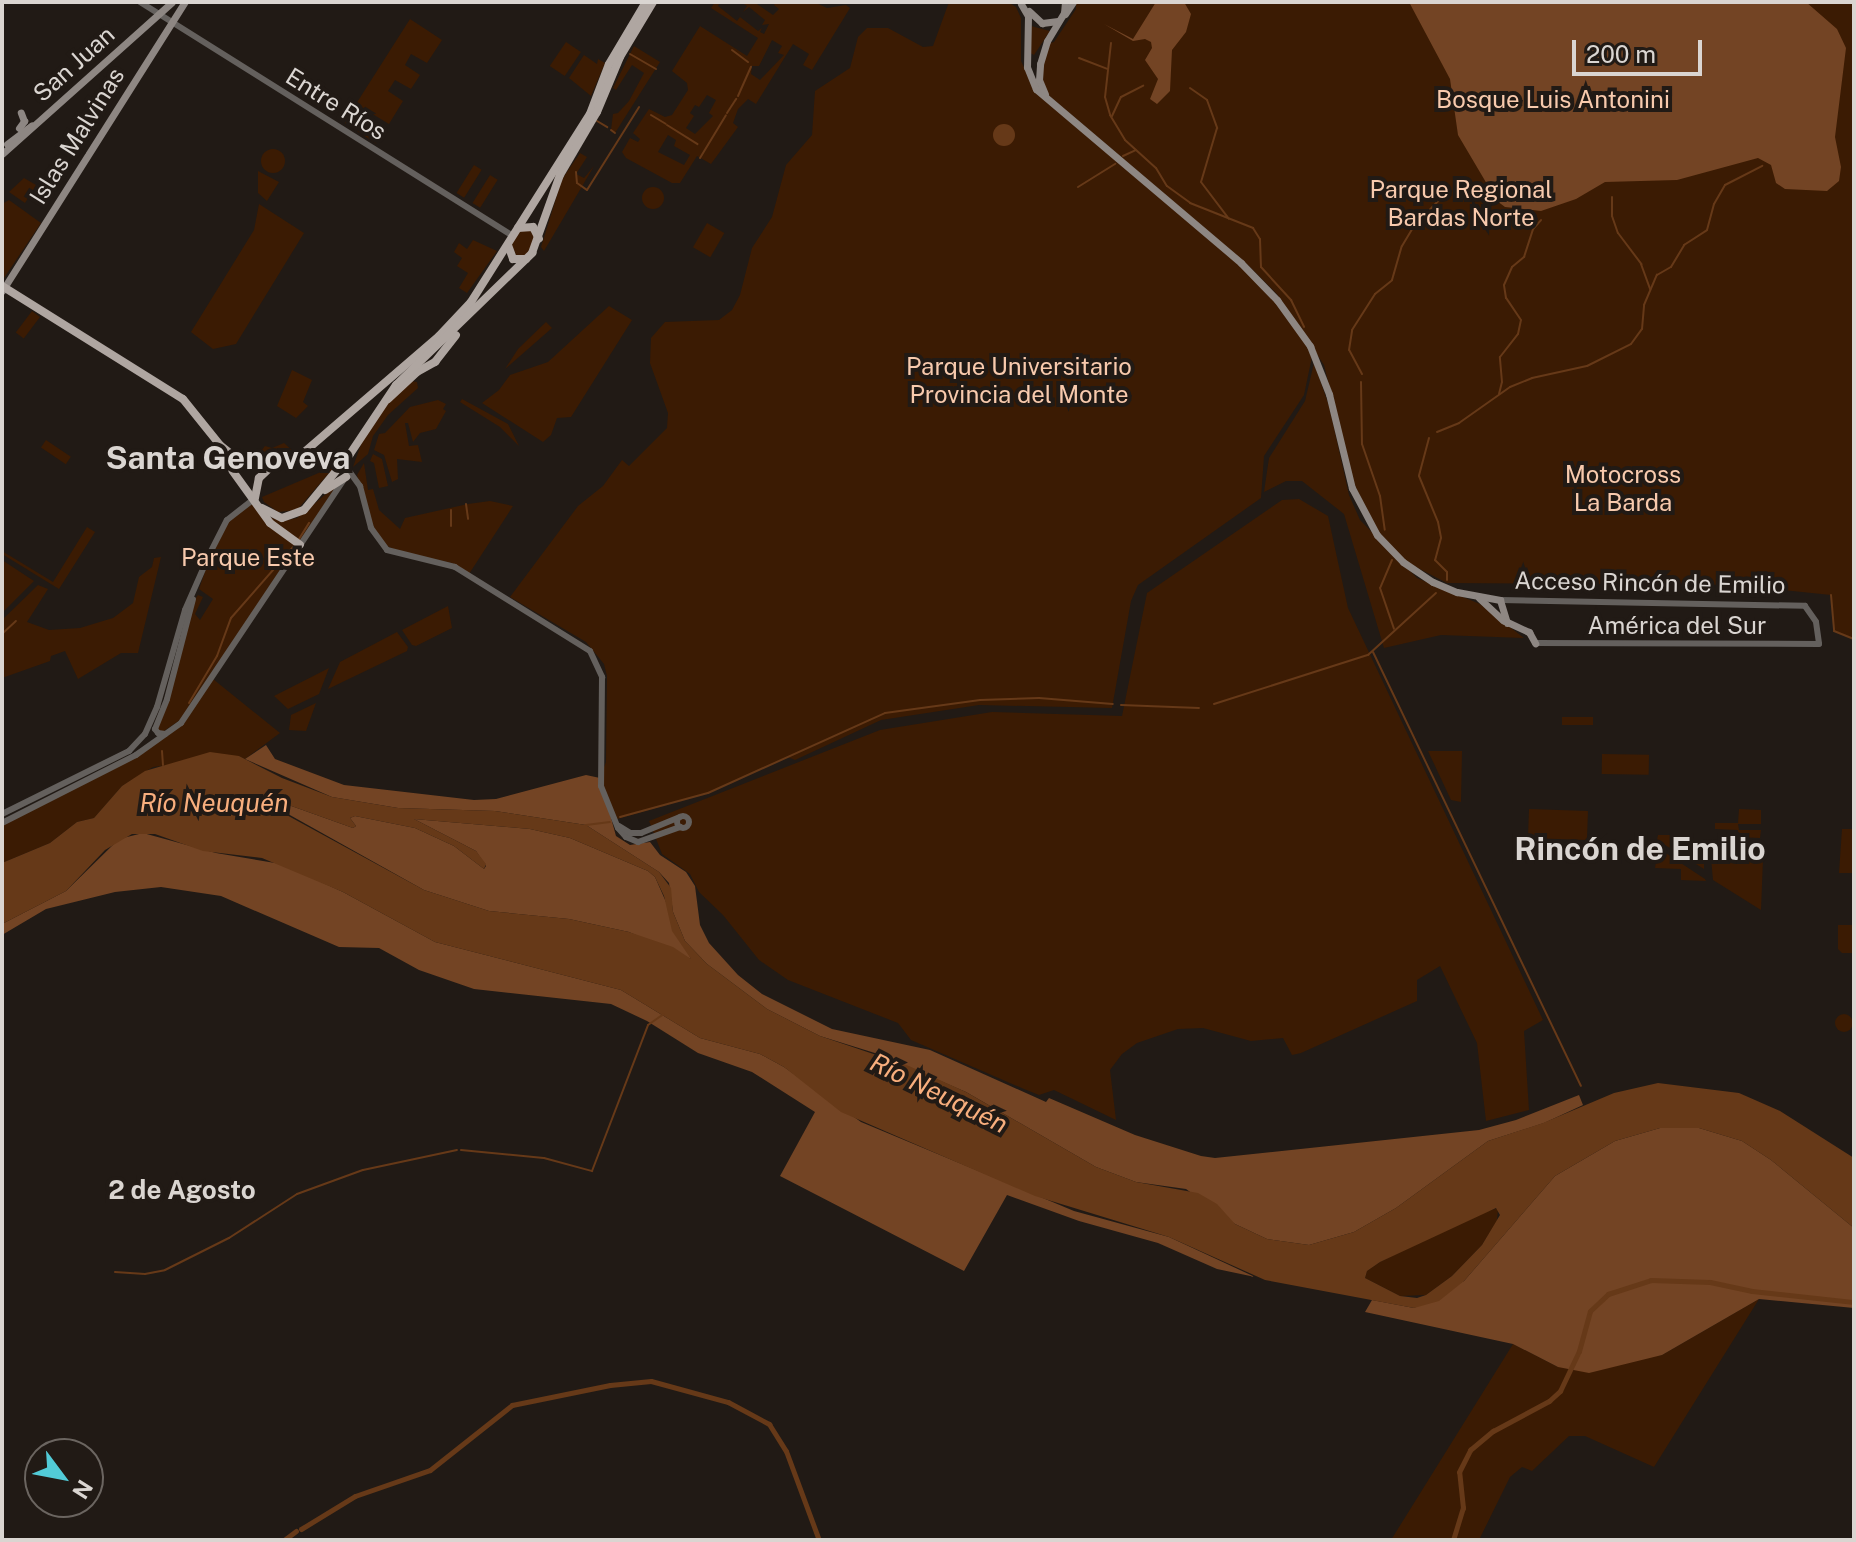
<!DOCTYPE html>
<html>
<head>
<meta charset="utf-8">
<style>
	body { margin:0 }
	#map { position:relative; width:1856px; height:1542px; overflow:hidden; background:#211a15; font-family:"Public Sans",sans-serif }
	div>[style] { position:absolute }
	.green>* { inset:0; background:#3b1b03; transform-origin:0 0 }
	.round { border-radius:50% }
	.forest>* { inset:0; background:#734424 }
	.water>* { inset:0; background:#663918 }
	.stream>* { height:2px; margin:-1px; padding:0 1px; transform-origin:1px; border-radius:1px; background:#663918 }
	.canal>* { height:5px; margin:-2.5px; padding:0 2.5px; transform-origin:2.5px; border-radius:2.5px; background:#663918 }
	.tertiary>* { height:6px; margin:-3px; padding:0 3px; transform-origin:3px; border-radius:3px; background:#64605d }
	.tertiary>.ring { margin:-3px; padding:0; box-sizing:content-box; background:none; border:6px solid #64605d; border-radius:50% }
	.secondary>* { height:7px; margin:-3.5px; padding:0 3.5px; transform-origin:3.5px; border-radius:3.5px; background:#8e8783 }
	.primary>* { height:8px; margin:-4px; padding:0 4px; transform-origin:4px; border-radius:4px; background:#afa6a1 }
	span { translate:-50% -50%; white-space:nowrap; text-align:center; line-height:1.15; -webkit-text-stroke:8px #211a15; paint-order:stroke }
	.street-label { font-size:24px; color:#dad5d1 }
	.park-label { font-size:24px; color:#f8caad }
	.water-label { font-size:26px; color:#f8ae7d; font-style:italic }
	.neighbourhood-label { font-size:26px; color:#dad5d1; font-weight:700 }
	.district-label { font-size:32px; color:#dad5d1; font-weight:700 }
	.frame { position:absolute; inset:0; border:4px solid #dad5d1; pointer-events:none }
	.north { position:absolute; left:24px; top:1438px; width:80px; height:80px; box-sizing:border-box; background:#211a15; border:2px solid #6b6560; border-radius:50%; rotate:122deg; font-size:22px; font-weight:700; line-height:32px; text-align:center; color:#dad5d1 }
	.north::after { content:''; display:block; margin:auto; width:28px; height:36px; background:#52cbd7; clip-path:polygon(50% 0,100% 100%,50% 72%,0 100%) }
	.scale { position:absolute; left:1572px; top:40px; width:130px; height:36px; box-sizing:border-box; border:4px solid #dad5d1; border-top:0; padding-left:10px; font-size:24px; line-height:28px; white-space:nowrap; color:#dad5d1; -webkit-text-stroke:6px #211a15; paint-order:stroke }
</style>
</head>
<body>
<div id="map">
	<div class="green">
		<i style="clip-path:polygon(evenodd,715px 2px,720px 2px,718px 6px,737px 21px,740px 17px,758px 31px,762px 28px,760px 32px,764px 34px,769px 24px,762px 25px,765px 20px,749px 7px,743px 12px,747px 6px,741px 2px,754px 2px,773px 15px,779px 9px,774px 5px,776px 2px,814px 2px,827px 8px,846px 5px,850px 8px,812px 70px,803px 65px,809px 54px,793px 44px,756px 104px,748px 99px,738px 109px,733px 123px,738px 127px,711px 164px,697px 156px,680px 183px,672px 183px,626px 158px,622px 152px,630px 138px,638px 142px,640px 139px,633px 133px,649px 109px,665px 117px,672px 115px,688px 90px,687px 83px,672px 71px,700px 26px,747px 56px,758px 38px,711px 8px,715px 2px,772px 40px,782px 46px,778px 53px,784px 55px,760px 80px,751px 74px,752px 66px,759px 66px,772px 40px,715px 2px,707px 95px,716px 100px,709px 113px,713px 116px,695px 134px,686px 128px,694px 116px,690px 113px,695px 105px,699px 107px,707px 95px,715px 2px,668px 135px,676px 140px,674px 146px,690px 155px,684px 165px,658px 152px,668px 135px)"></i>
		<i style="clip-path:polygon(949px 2px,1008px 2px,1016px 7px,1021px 18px,1021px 61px,1031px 82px,1271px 292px,1313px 352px,1304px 395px,1264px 456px,1261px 498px,1138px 585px,1131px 601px,1112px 708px,979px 705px,881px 720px,795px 760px,788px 757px,708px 793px,614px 820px,600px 778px,606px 762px,607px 676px,604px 664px,586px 642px,510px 597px,578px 506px,603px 486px,622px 460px,629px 466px,667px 428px,668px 413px,650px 363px,651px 338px,665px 322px,719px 320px,732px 310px,740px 295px,752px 248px,772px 217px,786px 165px,812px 135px,815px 91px,850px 68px,858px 37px,867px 28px,888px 28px,923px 47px,933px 46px)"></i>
		<i style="clip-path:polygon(1076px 2px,1854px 2px,1854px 639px,1834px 631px,1831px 595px,1735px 585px,1447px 583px,1408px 563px,1381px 537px,1353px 482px,1324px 365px,1277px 294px,1249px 266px,1047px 94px,1042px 83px,1042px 66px,1050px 43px,1054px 42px,1076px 9px)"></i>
		<i style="clip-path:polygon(410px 19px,442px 40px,427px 63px,411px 54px,405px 65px,420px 75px,411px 89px,395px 80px,388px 91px,403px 101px,389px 124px,356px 104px)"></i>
		<i style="clip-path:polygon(1031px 26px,1050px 31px,1034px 55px,1030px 53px)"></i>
		<i style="left:566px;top:42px;width:18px;height:29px;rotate:34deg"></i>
		<i style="clip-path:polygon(634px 46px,660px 62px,615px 133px,611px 130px,613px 114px,618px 113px,629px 101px,644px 73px,632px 65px,616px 90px,613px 88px)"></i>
		<i style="clip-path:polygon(584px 55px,597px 64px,598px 59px,605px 63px,591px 96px,569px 78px)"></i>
		<i style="left:348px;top:117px;width:38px;height:7px;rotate:33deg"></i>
		<i class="round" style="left:261px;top:149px;width:24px;height:24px"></i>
		<i style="clip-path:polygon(580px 153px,587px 157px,576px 174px,584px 178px,594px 166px,544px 251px,541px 247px,562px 179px)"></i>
		<i style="left:474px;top:165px;width:9px;height:33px;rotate:32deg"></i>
		<i style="clip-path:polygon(258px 171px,279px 182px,267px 201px,258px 193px)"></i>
		<i style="left:490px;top:175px;width:9px;height:33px;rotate:32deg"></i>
		<i style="clip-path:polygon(24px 178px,36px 185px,25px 203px,9px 192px)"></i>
		<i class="round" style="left:642px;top:187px;width:22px;height:22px"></i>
		<i style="clip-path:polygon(9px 200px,41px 223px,2px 281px,2px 204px)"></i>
		<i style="clip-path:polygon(259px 204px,304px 233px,236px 344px,213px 349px,191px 332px,254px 230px)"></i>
		<i style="left:707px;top:223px;width:20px;height:28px;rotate:30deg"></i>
		<i style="clip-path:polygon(530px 229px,536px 235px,528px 255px,517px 257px,511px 244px,519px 232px)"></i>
		<i style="clip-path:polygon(473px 240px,497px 251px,467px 293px,459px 288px,468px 273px,457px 266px,462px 258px,454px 252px,459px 243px,467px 249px)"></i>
		<i style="clip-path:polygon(609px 306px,632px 320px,571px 417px,557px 418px,551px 435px,543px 442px,482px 403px,499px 390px,510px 375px,548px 362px)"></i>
		<i style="left:32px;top:311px;width:10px;height:27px;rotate:37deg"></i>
		<i style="clip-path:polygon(546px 322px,552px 328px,505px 369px,518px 349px)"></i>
		<i style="clip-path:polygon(1314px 363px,1329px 406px,1349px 495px,1360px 520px,1417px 578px,1480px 604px,1524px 638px,1441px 635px,1384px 648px,1344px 514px,1302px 481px,1286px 481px,1264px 492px,1269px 458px,1305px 401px)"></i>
		<i style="clip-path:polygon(292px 370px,312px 380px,303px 402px,308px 406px,296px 418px,277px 406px)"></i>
		<i style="clip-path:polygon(411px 381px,417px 382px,418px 388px,388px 415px,373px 436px,368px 454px,353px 467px,364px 436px,386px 403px)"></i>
		<i style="clip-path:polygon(462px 399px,508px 424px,519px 446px,500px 427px,460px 402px)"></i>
		<i style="clip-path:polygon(438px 400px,446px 404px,443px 409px,446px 411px,436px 429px,420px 433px,413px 442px,408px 423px,405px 423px,409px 446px,418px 445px,422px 462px,397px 459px,398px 479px,392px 482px,384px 455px,374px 450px,379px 434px,385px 433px,410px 407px)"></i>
		<i style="left:46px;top:440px;width:30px;height:9px;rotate:34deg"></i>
		<i style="clip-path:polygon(284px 443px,295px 453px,273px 461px,255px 459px,265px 446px,272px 448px)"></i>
		<i style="clip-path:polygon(373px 454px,382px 459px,388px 486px,379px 488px,374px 463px,370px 461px)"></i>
		<i style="clip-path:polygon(364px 463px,368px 490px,373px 489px,379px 510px,400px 529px,405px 518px,468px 504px,490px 501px,513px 506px,469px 574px,452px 563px,401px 552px,387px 546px,373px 527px,357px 475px)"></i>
		<i style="clip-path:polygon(335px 466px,297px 510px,278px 512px,264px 502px,262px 497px)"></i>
		<i style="clip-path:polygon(338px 484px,300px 541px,275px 525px,269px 517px,283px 521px,297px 518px)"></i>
		<i style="clip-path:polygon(1299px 499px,1328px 516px,1348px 608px,1543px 1020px,1524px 1031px,1529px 1110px,1486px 1121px,1477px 1043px,1440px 966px,1417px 980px,1417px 1001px,1301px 1053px,1292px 1055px,1283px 1038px,1251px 1041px,1203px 1028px,1178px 1029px,1137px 1043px,1122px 1054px,1110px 1070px,1116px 1120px,1054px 1090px,1039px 1095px,1024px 1089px,911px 1040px,898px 1023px,788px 980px,759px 960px,723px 915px,699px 892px,690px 874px,662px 854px,649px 821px,880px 730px,992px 712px,1122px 716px,1147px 593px,1282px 500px)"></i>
		<i style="clip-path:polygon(252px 504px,296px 546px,183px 718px,161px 733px,157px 728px,195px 599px,198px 595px,203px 597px,195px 614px,200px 620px,213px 599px,199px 589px,208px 563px,229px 521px)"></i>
		<i style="clip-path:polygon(87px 527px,95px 532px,59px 589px,2px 554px,2px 551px,53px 582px)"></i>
		<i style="clip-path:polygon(161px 557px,138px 653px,121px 653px,78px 679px,65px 651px,51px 656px,50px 661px,2px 678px,2px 620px,38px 585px,48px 589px,27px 622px,49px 630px,80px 628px,113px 618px,133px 603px,139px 577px,152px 567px,154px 558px)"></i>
		<i style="clip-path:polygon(2px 560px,34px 581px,2px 613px)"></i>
		<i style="clip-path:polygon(448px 606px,452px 628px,416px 646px,412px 645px,402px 630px)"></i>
		<i style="clip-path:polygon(397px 632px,408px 647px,407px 651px,328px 689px,340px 662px)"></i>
		<i style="clip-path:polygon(329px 668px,319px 694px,288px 709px,274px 696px)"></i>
		<i style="clip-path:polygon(213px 679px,280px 733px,245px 759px,239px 756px,153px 767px,122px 786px,94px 818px,77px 822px,50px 843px,2px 863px,2px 825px,139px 756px,183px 724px)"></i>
		<i style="clip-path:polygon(316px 703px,306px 731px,289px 730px,291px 715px)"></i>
		<i style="left:1562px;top:717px;width:31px;height:8px"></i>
		<i style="clip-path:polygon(1428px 751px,1462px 751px,1461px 802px,1451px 800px)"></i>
		<i style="left:1602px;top:754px;width:47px;height:20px;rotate:1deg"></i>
		<i style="left:1529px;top:809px;width:59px;height:29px;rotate:2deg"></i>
		<i style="clip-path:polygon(1739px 809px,1761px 810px,1761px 824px,1738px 824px,1739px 830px,1761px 830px,1760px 838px,1738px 837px,1738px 830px,1715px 829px,1715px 823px,1738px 823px)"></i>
		<i style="clip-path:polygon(1842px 829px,1854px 829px,1854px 873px,1839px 873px)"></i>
		<i style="clip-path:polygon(1658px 835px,1682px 835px,1682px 845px,1704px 845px,1704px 869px,1657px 840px)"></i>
		<i style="clip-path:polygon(1658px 848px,1705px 879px,1706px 881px,1681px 880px,1681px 869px,1655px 868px)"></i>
		<i style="clip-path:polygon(1711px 858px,1763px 859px,1761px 910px,1713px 880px)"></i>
		<i style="clip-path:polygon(1854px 917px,1853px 953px,1842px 953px,1838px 949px,1838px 925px,1853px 925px)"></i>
		<i class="round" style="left:1835px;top:1014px;width:18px;height:18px"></i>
		<i style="clip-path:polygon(1498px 1208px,1497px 1221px,1482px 1245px,1452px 1276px,1426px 1295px,1400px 1296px,1365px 1278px,1367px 1271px,1380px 1262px,1473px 1216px)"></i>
		<i style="clip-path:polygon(1759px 1299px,1654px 1467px,1585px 1436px,1569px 1436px,1532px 1471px,1522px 1467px,1510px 1477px,1479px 1540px,1391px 1540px,1513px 1344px,1558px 1367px,1662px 1355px)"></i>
	</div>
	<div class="forest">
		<i style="clip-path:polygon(1156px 2px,1184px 2px,1191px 14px,1186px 32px,1172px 50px,1170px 91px,1157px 104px,1150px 99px,1158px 79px,1145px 60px,1152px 48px,1151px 42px,1145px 39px,1133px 41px,1104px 24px,1133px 39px)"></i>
		<i style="clip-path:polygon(1409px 2px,1806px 2px,1837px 29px,1846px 48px,1835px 137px,1841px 167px,1839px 181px,1827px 191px,1785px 189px,1776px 183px,1771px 165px,1758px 158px,1677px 180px,1605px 182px,1576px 199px,1541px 211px,1505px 207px,1497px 201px,1458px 135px,1450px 79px)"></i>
		<i style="clip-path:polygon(266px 745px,275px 759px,344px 785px,474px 800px,496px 799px,586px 775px,600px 778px,616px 836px,630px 845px,650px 842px,660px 855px,686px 872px,695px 886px,700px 925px,709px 943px,738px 975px,762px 994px,832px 1029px,930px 1050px,1046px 1102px,1049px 1098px,1135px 1135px,1201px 1156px,1215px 1158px,1479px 1130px,1516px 1120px,1579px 1095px,1583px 1105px,1544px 1123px,1488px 1141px,1396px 1208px,1354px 1232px,1309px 1245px,1267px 1239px,1235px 1224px,1186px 1189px,1136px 1182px,1096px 1167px,966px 1092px,878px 1054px,820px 1036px,767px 1009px,707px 964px,685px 941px,673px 912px,669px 883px,659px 872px,586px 825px,495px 811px,398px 808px,332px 797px,245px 759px)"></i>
		<i style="clip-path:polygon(269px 798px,353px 828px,356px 826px,350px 818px,355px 816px,415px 828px,454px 846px,484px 869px,486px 866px,476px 851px,414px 819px,530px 829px,570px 838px,648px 871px,655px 877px,691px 959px,629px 932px,569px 919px,489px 911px,424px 890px,263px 800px)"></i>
		<i style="clip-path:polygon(143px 833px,216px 853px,281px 864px,343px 892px,435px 942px,621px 990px,700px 1038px,760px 1054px,784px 1067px,861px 1122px,1074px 1211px,1169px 1237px,1255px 1277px,1217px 1269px,1158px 1243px,1079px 1221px,1007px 1195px,964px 1271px,780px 1176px,815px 1112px,752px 1072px,698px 1053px,647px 1021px,611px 1004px,474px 989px,419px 970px,379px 948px,339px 947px,221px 896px,161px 887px,115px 892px,46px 909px,2px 935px,2px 924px,66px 891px,119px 839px)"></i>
		<i style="clip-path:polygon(1660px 1128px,1699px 1128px,1742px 1141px,1771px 1160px,1854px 1228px,1854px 1308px,1759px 1299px,1662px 1355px,1589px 1373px,1558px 1367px,1513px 1344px,1365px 1312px,1372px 1300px,1414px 1308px,1464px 1281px,1555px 1176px,1615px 1141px)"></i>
	</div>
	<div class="water">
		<i class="round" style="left:993px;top:124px;width:22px;height:22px"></i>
		<i style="clip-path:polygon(evenodd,210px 752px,239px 756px,282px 778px,332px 797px,398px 808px,495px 811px,586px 825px,659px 872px,671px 888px,673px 912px,685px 941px,707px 964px,767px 1009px,820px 1036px,909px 1066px,966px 1092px,1096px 1167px,1136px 1182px,1198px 1193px,1217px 1204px,1235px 1224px,1267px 1239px,1309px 1245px,1354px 1232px,1396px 1208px,1488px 1141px,1543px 1123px,1614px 1093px,1658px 1083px,1739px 1093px,1780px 1111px,1854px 1158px,1854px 1228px,1771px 1160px,1742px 1141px,1699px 1128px,1660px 1128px,1615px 1141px,1555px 1176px,1464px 1281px,1439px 1301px,1414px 1308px,1265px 1280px,1169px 1237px,1035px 1196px,841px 1112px,784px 1067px,760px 1054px,700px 1038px,621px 990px,435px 942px,343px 892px,262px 858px,203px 851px,155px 834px,132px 834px,105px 850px,66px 891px,2px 924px,2px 863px,50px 843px,77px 822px,94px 818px,122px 786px,145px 771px,210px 752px,269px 798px,353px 828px,356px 826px,350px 818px,355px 816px,415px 828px,454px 846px,484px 869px,486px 864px,476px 851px,414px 819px,530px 829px,570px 838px,648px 871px,655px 877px,664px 896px,672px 931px,691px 959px,673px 947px,629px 932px,569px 919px,489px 911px,424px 890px,283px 813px,263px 800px,269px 798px,210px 752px,1496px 1208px,1500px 1215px,1482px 1245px,1452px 1276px,1426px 1295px,1417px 1298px,1400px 1296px,1365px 1278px,1367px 1271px,1380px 1262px,1496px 1208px)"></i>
	</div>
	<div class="stream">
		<i style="left:1111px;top:43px;width:54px;rotate:96.3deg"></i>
		<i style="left:1105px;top:97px;width:19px;rotate:74deg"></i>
		<i style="left:1110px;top:115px;width:29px;rotate:59deg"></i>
		<i style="left:1125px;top:140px;width:42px;rotate:42.1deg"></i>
		<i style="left:1156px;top:168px;width:21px;rotate:59deg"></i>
		<i style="left:1167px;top:186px;width:29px;rotate:36deg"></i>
		<i style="left:1190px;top:203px;width:68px;rotate:21.6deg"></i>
		<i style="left:1253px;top:228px;width:13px;rotate:58deg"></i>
		<i style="left:1260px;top:239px;width:28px;rotate:88deg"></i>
		<i style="left:1261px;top:267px;width:45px;rotate:47.7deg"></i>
		<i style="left:1291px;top:300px;width:30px;rotate:64deg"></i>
		<i style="left:732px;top:50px;width:20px;rotate:37deg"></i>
		<i style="left:630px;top:54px;width:30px;rotate:30deg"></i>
		<i style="left:1079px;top:58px;width:31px;rotate:21deg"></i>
		<i style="left:1190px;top:88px;width:21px;rotate:35deg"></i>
		<i style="left:1207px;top:100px;width:30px;rotate:70deg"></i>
		<i style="left:1217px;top:128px;width:56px;rotate:106.5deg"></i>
		<i style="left:1201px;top:182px;width:46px;rotate:52.9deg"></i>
		<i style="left:738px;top:96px;width:32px;rotate:-66deg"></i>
		<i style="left:727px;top:113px;width:17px;rotate:-57deg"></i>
		<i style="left:651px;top:115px;width:17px;rotate:31deg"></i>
		<i style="left:1112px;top:116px;width:21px;rotate:-65deg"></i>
		<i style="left:1121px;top:97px;width:25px;rotate:-27deg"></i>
		<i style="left:597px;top:121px;width:12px;rotate:31deg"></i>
		<i style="left:667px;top:125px;width:36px;rotate:32deg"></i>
		<i style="left:611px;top:130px;width:5px;rotate:37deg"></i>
		<i style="left:1123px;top:156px;width:14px;rotate:-25deg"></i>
		<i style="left:700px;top:158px;width:50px;rotate:-58.8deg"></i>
		<i style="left:576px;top:172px;width:11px;rotate:85deg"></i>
		<i style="left:577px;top:183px;width:12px;rotate:35deg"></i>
		<i style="left:587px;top:190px;width:98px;rotate:-57.9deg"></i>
		<i style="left:1078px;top:187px;width:44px;rotate:-31.9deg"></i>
		<i style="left:1612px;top:197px;width:19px;rotate:90deg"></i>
		<i style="left:1612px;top:216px;width:18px;rotate:71deg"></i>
		<i style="left:1618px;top:233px;width:39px;rotate:53deg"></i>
		<i style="left:1641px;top:264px;width:27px;rotate:70deg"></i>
		<i style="left:1362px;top:374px;width:27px;rotate:-118deg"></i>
		<i style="left:1349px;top:350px;width:20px;rotate:-81deg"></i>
		<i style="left:1352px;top:330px;width:43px;rotate:-57.4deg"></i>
		<i style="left:1375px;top:294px;width:22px;rotate:-39deg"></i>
		<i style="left:1392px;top:280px;width:35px;rotate:-74deg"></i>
		<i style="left:1402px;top:246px;width:23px;rotate:-59deg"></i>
		<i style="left:1414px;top:226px;width:47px;rotate:-45.9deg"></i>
		<i style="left:1361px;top:382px;width:62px;rotate:89.1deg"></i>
		<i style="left:1362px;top:444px;width:55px;rotate:70.9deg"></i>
		<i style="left:1380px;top:496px;width:34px;rotate:82deg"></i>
		<i style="left:1499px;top:394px;width:12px;rotate:-76deg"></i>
		<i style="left:1502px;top:382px;width:25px;rotate:-95deg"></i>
		<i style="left:1500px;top:357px;width:29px;rotate:-52deg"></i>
		<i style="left:1518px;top:334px;width:14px;rotate:-78deg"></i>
		<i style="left:1521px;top:320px;width:27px;rotate:-124deg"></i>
		<i style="left:1506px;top:298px;width:13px;rotate:-99deg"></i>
		<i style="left:1504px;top:285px;width:20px;rotate:-66deg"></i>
		<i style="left:1512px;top:267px;width:16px;rotate:-40deg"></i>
		<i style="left:1524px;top:257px;width:29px;rotate:-72deg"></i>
		<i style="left:1533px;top:229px;width:12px;rotate:-48deg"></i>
		<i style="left:1437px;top:432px;width:24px;rotate:-22deg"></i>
		<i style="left:1459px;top:423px;width:62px;rotate:-35.2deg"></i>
		<i style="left:1510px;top:387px;width:24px;rotate:-22deg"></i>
		<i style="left:1532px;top:378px;width:56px;rotate:-12.3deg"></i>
		<i style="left:1587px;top:366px;width:49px;rotate:-26.6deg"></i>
		<i style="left:1631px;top:344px;width:19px;rotate:-54deg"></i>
		<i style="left:1642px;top:329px;width:24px;rotate:-85deg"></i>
		<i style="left:1644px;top:305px;width:33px;rotate:-67deg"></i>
		<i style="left:1657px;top:275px;width:16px;rotate:-30deg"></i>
		<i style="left:1671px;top:267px;width:26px;rotate:-59deg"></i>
		<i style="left:1684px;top:245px;width:27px;rotate:-33deg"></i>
		<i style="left:1707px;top:230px;width:27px;rotate:-75deg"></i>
		<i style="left:1714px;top:204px;width:22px;rotate:-60deg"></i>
		<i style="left:1725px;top:185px;width:42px;rotate:-27.2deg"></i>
		<i style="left:1429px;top:438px;width:39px;rotate:105deg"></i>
		<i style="left:1419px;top:476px;width:50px;rotate:67.6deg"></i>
		<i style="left:1438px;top:522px;width:16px;rotate:79deg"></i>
		<i style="left:1441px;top:538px;width:23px;rotate:105deg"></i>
		<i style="left:1435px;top:560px;width:17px;rotate:45deg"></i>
		<i style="left:1447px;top:572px;width:8px;rotate:90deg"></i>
		<i style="left:466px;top:504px;width:15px;rotate:82deg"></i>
		<i style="left:451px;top:510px;width:16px;rotate:90deg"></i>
		<i style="left:299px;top:539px;width:19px;rotate:-58deg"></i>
		<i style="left:1392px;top:560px;width:30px;rotate:113deg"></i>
		<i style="left:1380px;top:588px;width:43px;rotate:71.1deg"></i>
		<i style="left:1831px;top:595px;width:36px;rotate:85deg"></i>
		<i style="left:1834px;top:631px;width:22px;rotate:22deg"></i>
		<i style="left:2px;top:634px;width:19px;rotate:-43deg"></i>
		<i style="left:1373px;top:652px;width:481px;rotate:64.4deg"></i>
		<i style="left:189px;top:703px;width:55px;rotate:-59.2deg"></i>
		<i style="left:217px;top:656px;width:40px;rotate:-69.8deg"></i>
		<i style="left:231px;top:618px;width:96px;rotate:-48.8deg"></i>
		<i style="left:1214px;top:704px;width:162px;rotate:-17.7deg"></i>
		<i style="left:1368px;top:655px;width:92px;rotate:-42.4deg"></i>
		<i style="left:1121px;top:705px;width:78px;rotate:2.2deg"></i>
		<i style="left:162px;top:751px;width:14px;rotate:86deg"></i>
		<i style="left:620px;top:817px;width:91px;rotate:-15.3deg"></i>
		<i style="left:708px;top:793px;width:194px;rotate:-24.3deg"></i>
		<i style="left:885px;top:713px;width:96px;rotate:-7.8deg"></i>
		<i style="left:980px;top:700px;width:59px;rotate:-1.9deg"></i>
		<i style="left:1039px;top:698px;width:74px;rotate:4.6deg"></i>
		<i style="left:586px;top:825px;width:24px;rotate:-7deg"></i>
		<i style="left:461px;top:1150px;width:83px;rotate:5.5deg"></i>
		<i style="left:544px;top:1158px;width:50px;rotate:15.2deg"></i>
		<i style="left:592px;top:1171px;width:156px;rotate:-69deg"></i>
		<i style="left:648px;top:1025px;width:19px;rotate:-35deg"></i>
		<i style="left:115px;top:1272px;width:30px;rotate:4deg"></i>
		<i style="left:145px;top:1274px;width:20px;rotate:-11deg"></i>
		<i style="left:165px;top:1270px;width:72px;rotate:-26.6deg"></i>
		<i style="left:229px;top:1238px;width:81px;rotate:-32.9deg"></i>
		<i style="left:297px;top:1194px;width:70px;rotate:-20deg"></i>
		<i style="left:363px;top:1170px;width:96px;rotate:-12deg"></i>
	</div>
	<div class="canal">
		<i style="left:301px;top:1529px;width:63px;rotate:-31.4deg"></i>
		<i style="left:355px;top:1496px;width:79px;rotate:-19.1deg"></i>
		<i style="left:430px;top:1470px;width:105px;rotate:-38.4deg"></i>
		<i style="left:512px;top:1405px;width:100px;rotate:-11.5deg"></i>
		<i style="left:610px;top:1385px;width:41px;rotate:-5.6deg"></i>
		<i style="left:651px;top:1381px;width:80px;rotate:15.3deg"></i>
		<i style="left:728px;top:1402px;width:47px;rotate:28.2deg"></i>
		<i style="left:769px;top:1424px;width:32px;rotate:58deg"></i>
		<i style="left:786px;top:1451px;width:95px;rotate:69.7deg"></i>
		<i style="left:284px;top:1540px;width:15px;rotate:-37deg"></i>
		<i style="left:1453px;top:1540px;width:34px;rotate:-73deg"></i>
		<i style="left:1463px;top:1508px;width:36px;rotate:-96deg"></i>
		<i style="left:1459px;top:1472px;width:25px;rotate:-63deg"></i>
		<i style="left:1470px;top:1450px;width:30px;rotate:-40deg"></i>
		<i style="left:1493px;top:1431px;width:64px;rotate:-28.2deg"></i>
		<i style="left:1549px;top:1401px;width:15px;rotate:-42deg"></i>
		<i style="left:1560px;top:1391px;width:44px;rotate:-64.6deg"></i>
		<i style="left:1579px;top:1351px;width:41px;rotate:-74.6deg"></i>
		<i style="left:1590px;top:1311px;width:25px;rotate:-43deg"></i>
		<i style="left:1608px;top:1294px;width:45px;rotate:-18deg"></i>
		<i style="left:1651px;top:1280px;width:59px;rotate:1.9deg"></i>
		<i style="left:1710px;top:1282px;width:43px;rotate:12.1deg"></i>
		<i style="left:1752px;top:1291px;width:103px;rotate:6.2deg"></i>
	</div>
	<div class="tertiary">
		<i style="left:140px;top:2px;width:440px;rotate:32.1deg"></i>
		<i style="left:349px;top:471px;width:19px;rotate:54deg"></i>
		<i style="left:360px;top:486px;width:43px;rotate:75.3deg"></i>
		<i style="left:371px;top:528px;width:27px;rotate:54deg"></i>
		<i style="left:387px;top:550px;width:70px;rotate:14deg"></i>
		<i style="left:455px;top:567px;width:159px;rotate:31.9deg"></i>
		<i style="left:590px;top:651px;width:29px;rotate:65deg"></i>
		<i style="left:602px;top:677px;width:109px;rotate:90.5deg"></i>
		<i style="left:601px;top:786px;width:45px;rotate:68deg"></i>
		<i style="left:618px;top:828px;width:12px;rotate:48deg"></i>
		<i style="left:626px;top:837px;width:13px;rotate:23deg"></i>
		<i style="left:638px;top:842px;width:45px;rotate:-19.7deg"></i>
		<i style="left:1500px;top:600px;width:305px;rotate:1.1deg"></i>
		<i style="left:1805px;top:606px;width:19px;rotate:55deg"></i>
		<i style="left:1816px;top:622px;width:22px;rotate:82deg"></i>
		<i style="left:1819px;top:644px;width:284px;rotate:-179.8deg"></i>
		<i style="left:165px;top:734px;width:7px;rotate:-172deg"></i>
		<i style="left:158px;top:733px;width:5px;rotate:-127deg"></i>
		<i style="left:155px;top:729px;width:32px;rotate:-68deg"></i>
		<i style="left:167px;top:699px;width:103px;rotate:-75.4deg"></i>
		<i style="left:2px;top:814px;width:142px;rotate:-26.4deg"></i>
		<i style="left:129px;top:751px;width:23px;rotate:-47deg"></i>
		<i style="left:145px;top:734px;width:30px;rotate:-66deg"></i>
		<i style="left:157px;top:707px;width:101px;rotate:-73.9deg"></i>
		<i style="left:185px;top:610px;width:62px;rotate:-66.3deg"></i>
		<i style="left:210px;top:553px;width:37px;rotate:-63deg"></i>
		<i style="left:227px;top:520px;width:36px;rotate:-38deg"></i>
		<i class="ring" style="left:677px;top:816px;width:6px;height:6px"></i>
		<i style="left:2px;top:823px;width:150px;rotate:-26.9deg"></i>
		<i style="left:136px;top:755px;width:55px;rotate:-35.4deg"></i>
		<i style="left:181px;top:723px;width:291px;rotate:-56.2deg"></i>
		<i style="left:619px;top:826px;width:13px;rotate:32deg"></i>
		<i style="left:630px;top:833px;width:11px"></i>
		<i style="left:641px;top:833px;width:42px;rotate:-22.3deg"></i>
	</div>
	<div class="secondary">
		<i style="left:1021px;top:4px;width:14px;rotate:60deg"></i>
		<i style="left:1028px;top:16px;width:51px;rotate:91.1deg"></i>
		<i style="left:1027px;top:67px;width:24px;rotate:68deg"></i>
		<i style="left:1036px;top:89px;width:269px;rotate:40.3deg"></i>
		<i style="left:1241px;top:263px;width:52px;rotate:45.8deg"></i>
		<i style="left:1277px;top:300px;width:57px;rotate:54.3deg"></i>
		<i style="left:1310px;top:346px;width:52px;rotate:68.4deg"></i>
		<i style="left:1329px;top:394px;width:97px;rotate:76.3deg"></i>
		<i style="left:1352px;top:488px;width:53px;rotate:62deg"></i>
		<i style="left:1377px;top:535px;width:37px;rotate:46deg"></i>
		<i style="left:1403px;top:562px;width:36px;rotate:34deg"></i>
		<i style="left:1433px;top:582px;width:26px;rotate:23deg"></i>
		<i style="left:1457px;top:592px;width:44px;rotate:10.5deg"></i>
		<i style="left:1500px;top:600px;width:24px;rotate:73deg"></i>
		<i style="left:1029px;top:11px;width:18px;rotate:43deg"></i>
		<i style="left:1042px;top:23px;width:16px;rotate:-7deg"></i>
		<i style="left:1065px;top:14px;width:14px;rotate:-56deg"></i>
		<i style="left:1045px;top:94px;width:15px;rotate:-113deg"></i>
		<i style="left:1039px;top:80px;width:16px;rotate:-86deg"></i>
		<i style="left:1040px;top:64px;width:24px;rotate:-73deg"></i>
		<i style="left:1047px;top:41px;width:33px;rotate:-59deg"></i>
		<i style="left:1064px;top:13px;width:11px;rotate:-85deg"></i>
		<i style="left:19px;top:128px;width:9px;rotate:-54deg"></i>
		<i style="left:24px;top:121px;width:9px;rotate:-111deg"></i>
		<i style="left:7px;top:144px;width:31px;rotate:-37deg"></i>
		<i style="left:2px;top:154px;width:228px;rotate:-41.8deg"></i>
		<i style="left:2px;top:291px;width:342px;rotate:-57.7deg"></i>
		<i style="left:1479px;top:598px;width:33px;rotate:43deg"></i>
		<i style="left:1503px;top:620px;width:29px;rotate:25deg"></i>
		<i style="left:1529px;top:632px;width:13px;rotate:61deg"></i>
	</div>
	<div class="primary">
		<i style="left:518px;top:228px;width:15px;rotate:-4deg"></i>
		<i style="left:533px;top:227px;width:13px;rotate:63deg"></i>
		<i style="left:508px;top:245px;width:15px;rotate:70deg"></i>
		<i style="left:513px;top:259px;width:13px"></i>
		<i style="left:2px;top:286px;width:213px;rotate:32deg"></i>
		<i style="left:183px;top:399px;width:59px;rotate:51.2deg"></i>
		<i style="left:220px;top:445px;width:21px;rotate:39deg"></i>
		<i style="left:236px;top:458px;width:29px;rotate:16deg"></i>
		<i style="left:264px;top:466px;width:32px;rotate:-11deg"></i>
		<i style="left:295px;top:460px;width:190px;rotate:-40.7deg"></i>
		<i style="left:439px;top:336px;width:47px;rotate:-46.7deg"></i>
		<i style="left:471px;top:302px;width:222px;rotate:-57.7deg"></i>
		<i style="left:590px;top:114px;width:53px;rotate:-69.2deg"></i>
		<i style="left:609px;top:64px;width:72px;rotate:-59.2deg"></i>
		<i style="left:388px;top:399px;width:40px;rotate:-43deg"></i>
		<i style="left:417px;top:372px;width:21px;rotate:-29deg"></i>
		<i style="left:435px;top:362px;width:34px;rotate:-52deg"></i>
		<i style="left:216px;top:448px;width:92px;rotate:54.2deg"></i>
		<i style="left:270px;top:523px;width:37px;rotate:36deg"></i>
		<i style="left:325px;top:490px;width:25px;rotate:-32deg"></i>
		<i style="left:255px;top:498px;width:20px;rotate:-79deg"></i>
		<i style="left:259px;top:478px;width:16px;rotate:-43deg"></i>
		<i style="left:262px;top:508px;width:22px;rotate:27deg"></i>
		<i style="left:282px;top:518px;width:23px;rotate:-20deg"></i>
		<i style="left:304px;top:510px;width:72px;rotate:-50.6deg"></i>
		<i style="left:350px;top:454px;width:83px;rotate:-56.3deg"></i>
		<i style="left:396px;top:385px;width:190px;rotate:-44.1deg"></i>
		<i style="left:532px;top:253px;width:83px;rotate:-70.3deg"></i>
		<i style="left:560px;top:175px;width:73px;rotate:-59.6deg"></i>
		<i style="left:597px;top:112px;width:60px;rotate:-67.3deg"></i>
		<i style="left:620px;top:57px;width:64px;rotate:-59deg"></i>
	</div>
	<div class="street-label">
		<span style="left:74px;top:64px;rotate:-42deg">San Juan</span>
		<span style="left:336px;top:104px;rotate:32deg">Entre Ríos</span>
		<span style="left:77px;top:136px;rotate:-58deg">Islas Malvinas</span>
		<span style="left:1650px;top:583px;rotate:1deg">Acceso Rincón de Emilio</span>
		<span style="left:1677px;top:626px">América del Sur</span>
	</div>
	<div class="park-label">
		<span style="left:1553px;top:100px">Bosque Luis Antonini</span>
		<span style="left:1461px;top:204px">Parque Regional<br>Bardas Norte</span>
		<span style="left:1019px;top:381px">Parque Universitario<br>Provincia del Monte</span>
		<span style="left:1623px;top:489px">Motocross<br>La Barda</span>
		<span style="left:248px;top:558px">Parque Este</span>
	</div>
	<div class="water-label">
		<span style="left:214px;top:803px">Río Neuquén</span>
		<span style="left:939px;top:1093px;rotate:26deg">Río Neuquén</span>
	</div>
	<div class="neighbourhood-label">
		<span style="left:182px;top:1190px">2 de Agosto</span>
	</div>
	<div class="district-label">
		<span style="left:228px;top:458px">Santa Genoveva</span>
		<span style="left:1640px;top:849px">Rincón de Emilio</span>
	</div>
	<div class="frame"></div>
	<div class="north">N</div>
	<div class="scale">200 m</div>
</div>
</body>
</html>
